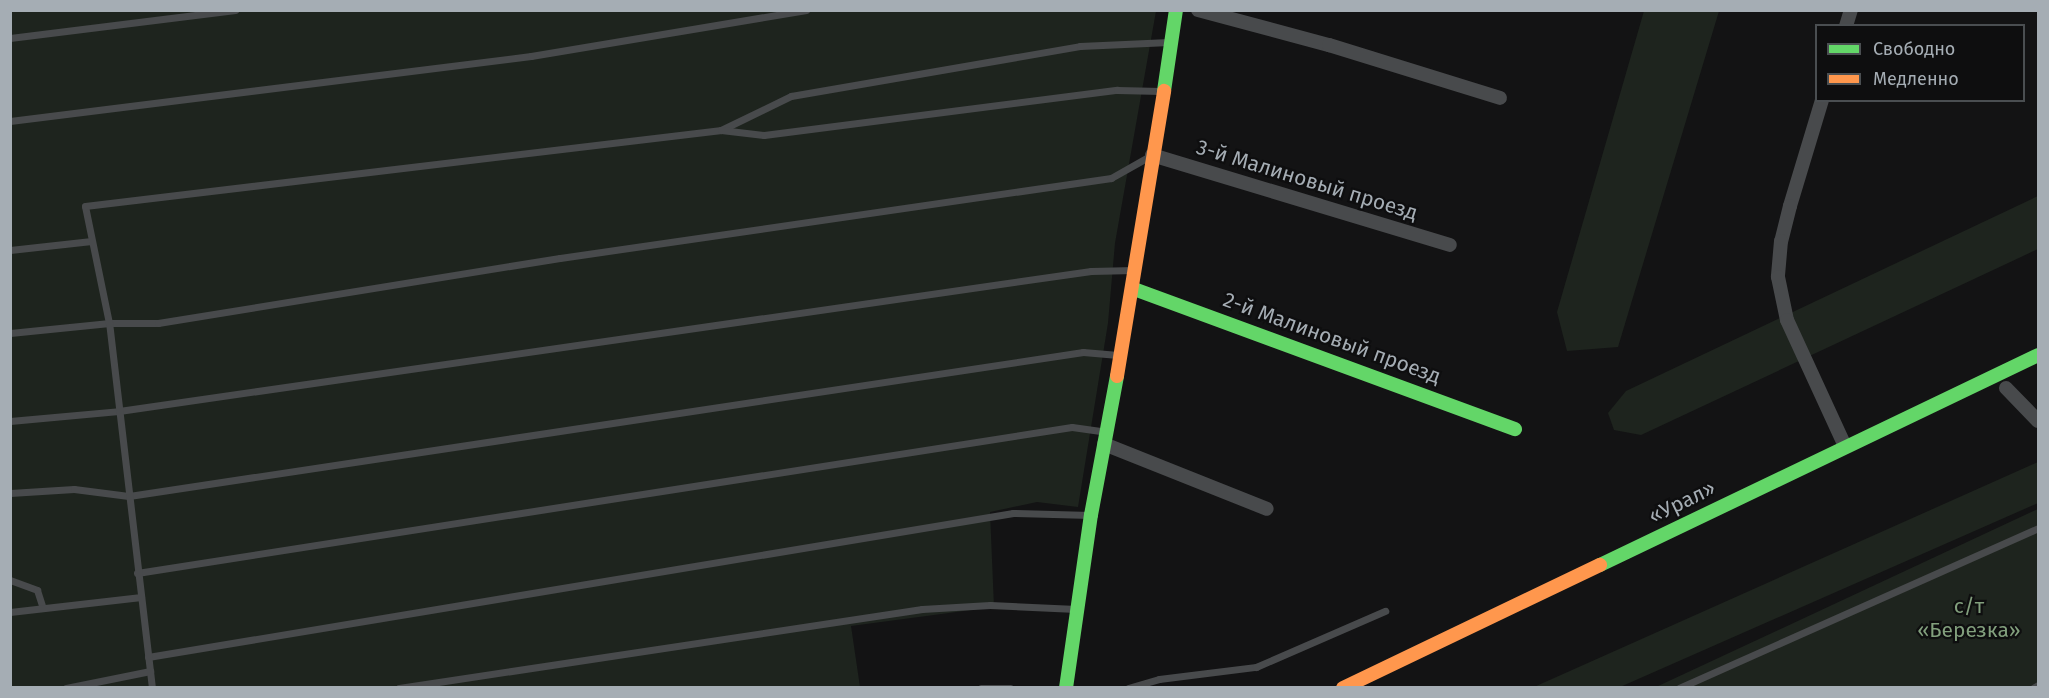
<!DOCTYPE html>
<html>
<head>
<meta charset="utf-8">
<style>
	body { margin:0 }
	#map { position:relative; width:2049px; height:698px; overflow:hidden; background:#131314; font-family:"Fira Sans",sans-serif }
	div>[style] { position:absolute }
	.green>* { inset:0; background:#1e241e }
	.lane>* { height:7px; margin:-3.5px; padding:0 3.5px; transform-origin:3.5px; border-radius:3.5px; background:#484a4c }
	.street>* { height:14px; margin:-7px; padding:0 7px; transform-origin:7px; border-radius:7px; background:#484a4c }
	.fast>* { height:14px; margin:-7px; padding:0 7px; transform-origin:7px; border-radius:7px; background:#63d668 }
	.slow>* { height:14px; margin:-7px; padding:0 7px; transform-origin:7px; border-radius:7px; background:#ff974d }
	span { translate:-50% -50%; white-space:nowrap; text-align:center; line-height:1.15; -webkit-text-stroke:4.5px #0e0e0f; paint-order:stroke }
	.street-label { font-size:21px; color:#a5adb4 }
	.park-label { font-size:21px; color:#829f7d }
	.frame { position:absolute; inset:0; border:12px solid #a5adb4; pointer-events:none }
	.legend { position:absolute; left:1815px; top:24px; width:210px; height:78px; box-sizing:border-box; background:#0e0e0f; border:2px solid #4a4e51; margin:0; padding:8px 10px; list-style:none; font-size:18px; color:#a5adb4 }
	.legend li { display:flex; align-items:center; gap:12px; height:30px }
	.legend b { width:30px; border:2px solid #4a4e51 }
</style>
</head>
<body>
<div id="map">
	<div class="green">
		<i style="clip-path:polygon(10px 11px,1156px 11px,1115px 243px,1108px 323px,1078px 507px,1037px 502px,990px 512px,994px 607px,851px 626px,860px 687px,11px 687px)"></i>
		<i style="clip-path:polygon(1644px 11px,1719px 11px,1618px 347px,1567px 351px,1557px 312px)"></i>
		<i style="clip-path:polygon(2038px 196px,2038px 249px,1641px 435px,1614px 430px,1608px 413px,1626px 391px)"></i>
		<i style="clip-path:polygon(2038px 462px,2038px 503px,1620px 687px,1534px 687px)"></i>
		<i style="clip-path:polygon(2038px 509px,2038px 687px,1656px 687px)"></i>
	</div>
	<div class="lane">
		<i style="left:10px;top:38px;width:227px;rotate:-7.1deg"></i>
		<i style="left:10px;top:121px;width:525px;rotate:-7.11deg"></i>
		<i style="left:531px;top:56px;width:279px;rotate:-9.5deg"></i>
		<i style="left:721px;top:130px;width:78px;rotate:-25.9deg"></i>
		<i style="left:791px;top:96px;width:293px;rotate:-9.8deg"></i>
		<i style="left:1080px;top:46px;width:89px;rotate:-2.6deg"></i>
		<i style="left:10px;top:250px;width:82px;rotate:-6.3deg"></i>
		<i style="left:10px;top:333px;width:100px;rotate:-5.8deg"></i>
		<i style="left:109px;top:323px;width:49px"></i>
		<i style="left:158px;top:323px;width:407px;rotate:-9.2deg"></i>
		<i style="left:560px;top:258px;width:557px;rotate:-8.26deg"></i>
		<i style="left:1111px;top:178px;width:45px;rotate:-29.4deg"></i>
		<i style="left:10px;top:421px;width:109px;rotate:-5.2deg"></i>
		<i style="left:119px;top:411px;width:982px;rotate:-8.2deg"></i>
		<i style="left:1091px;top:271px;width:43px;rotate:-1.3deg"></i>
		<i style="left:10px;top:493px;width:64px;rotate:-3.6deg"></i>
		<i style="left:74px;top:489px;width:55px;rotate:7.3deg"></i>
		<i style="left:129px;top:496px;width:965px;rotate:-8.58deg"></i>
		<i style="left:1083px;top:352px;width:38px;rotate:5deg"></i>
		<i style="left:137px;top:573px;width:946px;rotate:-8.88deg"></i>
		<i style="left:1072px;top:427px;width:34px;rotate:8deg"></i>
		<i style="left:10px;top:580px;width:29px;rotate:20deg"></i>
		<i style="left:37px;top:590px;width:16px;rotate:72deg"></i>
		<i style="left:10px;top:612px;width:132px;rotate:-6.5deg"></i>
		<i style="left:148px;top:657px;width:877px;rotate:-9.45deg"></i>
		<i style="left:1013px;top:513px;width:78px;rotate:1.5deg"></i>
		<i style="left:66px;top:688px;width:86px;rotate:-11.4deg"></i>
		<i style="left:152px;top:688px;width:368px;rotate:-96.7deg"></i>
		<i style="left:109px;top:323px;width:119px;rotate:-101.6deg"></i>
		<i style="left:85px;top:206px;width:641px;rotate:-6.81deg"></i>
		<i style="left:721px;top:130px;width:43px;rotate:6.6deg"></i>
		<i style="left:764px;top:135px;width:356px;rotate:-7.3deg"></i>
		<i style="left:1117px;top:90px;width:44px;rotate:1.3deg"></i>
		<i style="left:399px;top:688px;width:529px;rotate:-8.59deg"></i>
		<i style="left:922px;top:609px;width:68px;rotate:-3.4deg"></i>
		<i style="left:990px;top:605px;width:86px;rotate:2.7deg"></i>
		<i style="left:981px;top:688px;width:29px"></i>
		<i style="left:1128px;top:688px;width:32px;rotate:-16deg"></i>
		<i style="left:1159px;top:679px;width:98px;rotate:-7.1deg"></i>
		<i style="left:1256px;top:667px;width:141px;rotate:-23.5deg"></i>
		<i style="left:1679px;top:688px;width:393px;rotate:-24deg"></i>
		<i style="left:2033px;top:688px;width:6px;rotate:-31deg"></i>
	</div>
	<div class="street">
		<i style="left:1198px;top:10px;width:136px;rotate:15deg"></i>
		<i style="left:1329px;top:45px;width:179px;rotate:17.2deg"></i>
		<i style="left:1846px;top:26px;width:17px;rotate:-73deg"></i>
		<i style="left:1822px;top:100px;width:111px;rotate:106.8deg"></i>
		<i style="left:1790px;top:206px;width:36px;rotate:104deg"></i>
		<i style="left:1781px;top:241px;width:36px;rotate:95deg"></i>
		<i style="left:1778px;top:277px;width:44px;rotate:78.2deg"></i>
		<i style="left:1787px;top:320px;width:139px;rotate:65.3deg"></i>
		<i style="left:1152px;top:155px;width:311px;rotate:16.8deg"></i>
		<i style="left:2006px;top:388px;width:46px;rotate:45.9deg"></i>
		<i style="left:1104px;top:444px;width:175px;rotate:21.7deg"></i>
	</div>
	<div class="fast">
		<i style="left:1164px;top:91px;width:82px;rotate:-81.6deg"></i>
		<i style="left:1134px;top:289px;width:406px;rotate:20.2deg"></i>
		<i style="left:1600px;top:565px;width:486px;rotate:-25.6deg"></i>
		<i style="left:1066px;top:688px;width:175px;rotate:-81.8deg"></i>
		<i style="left:1091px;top:515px;width:141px;rotate:-79.4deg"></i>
	</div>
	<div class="slow">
		<i style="left:1117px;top:376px;width:289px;rotate:-80.6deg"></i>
		<i style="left:1343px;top:688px;width:285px;rotate:-25.6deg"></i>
	</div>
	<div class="street-label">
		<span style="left:1307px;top:180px;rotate:17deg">3-й Малиновый проезд</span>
		<span style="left:1332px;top:338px;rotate:20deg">2-й Малиновый проезд</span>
		<span style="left:1682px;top:502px;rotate:-26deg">«Урал»</span>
	</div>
	<div class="park-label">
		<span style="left:1969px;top:618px">с/т<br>«Березка»</span>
	</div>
	<div class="frame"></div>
	<ul class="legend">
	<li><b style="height:8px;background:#63d668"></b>Свободно</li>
	<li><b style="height:8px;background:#ff974d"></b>Медленно</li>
	</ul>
</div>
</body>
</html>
